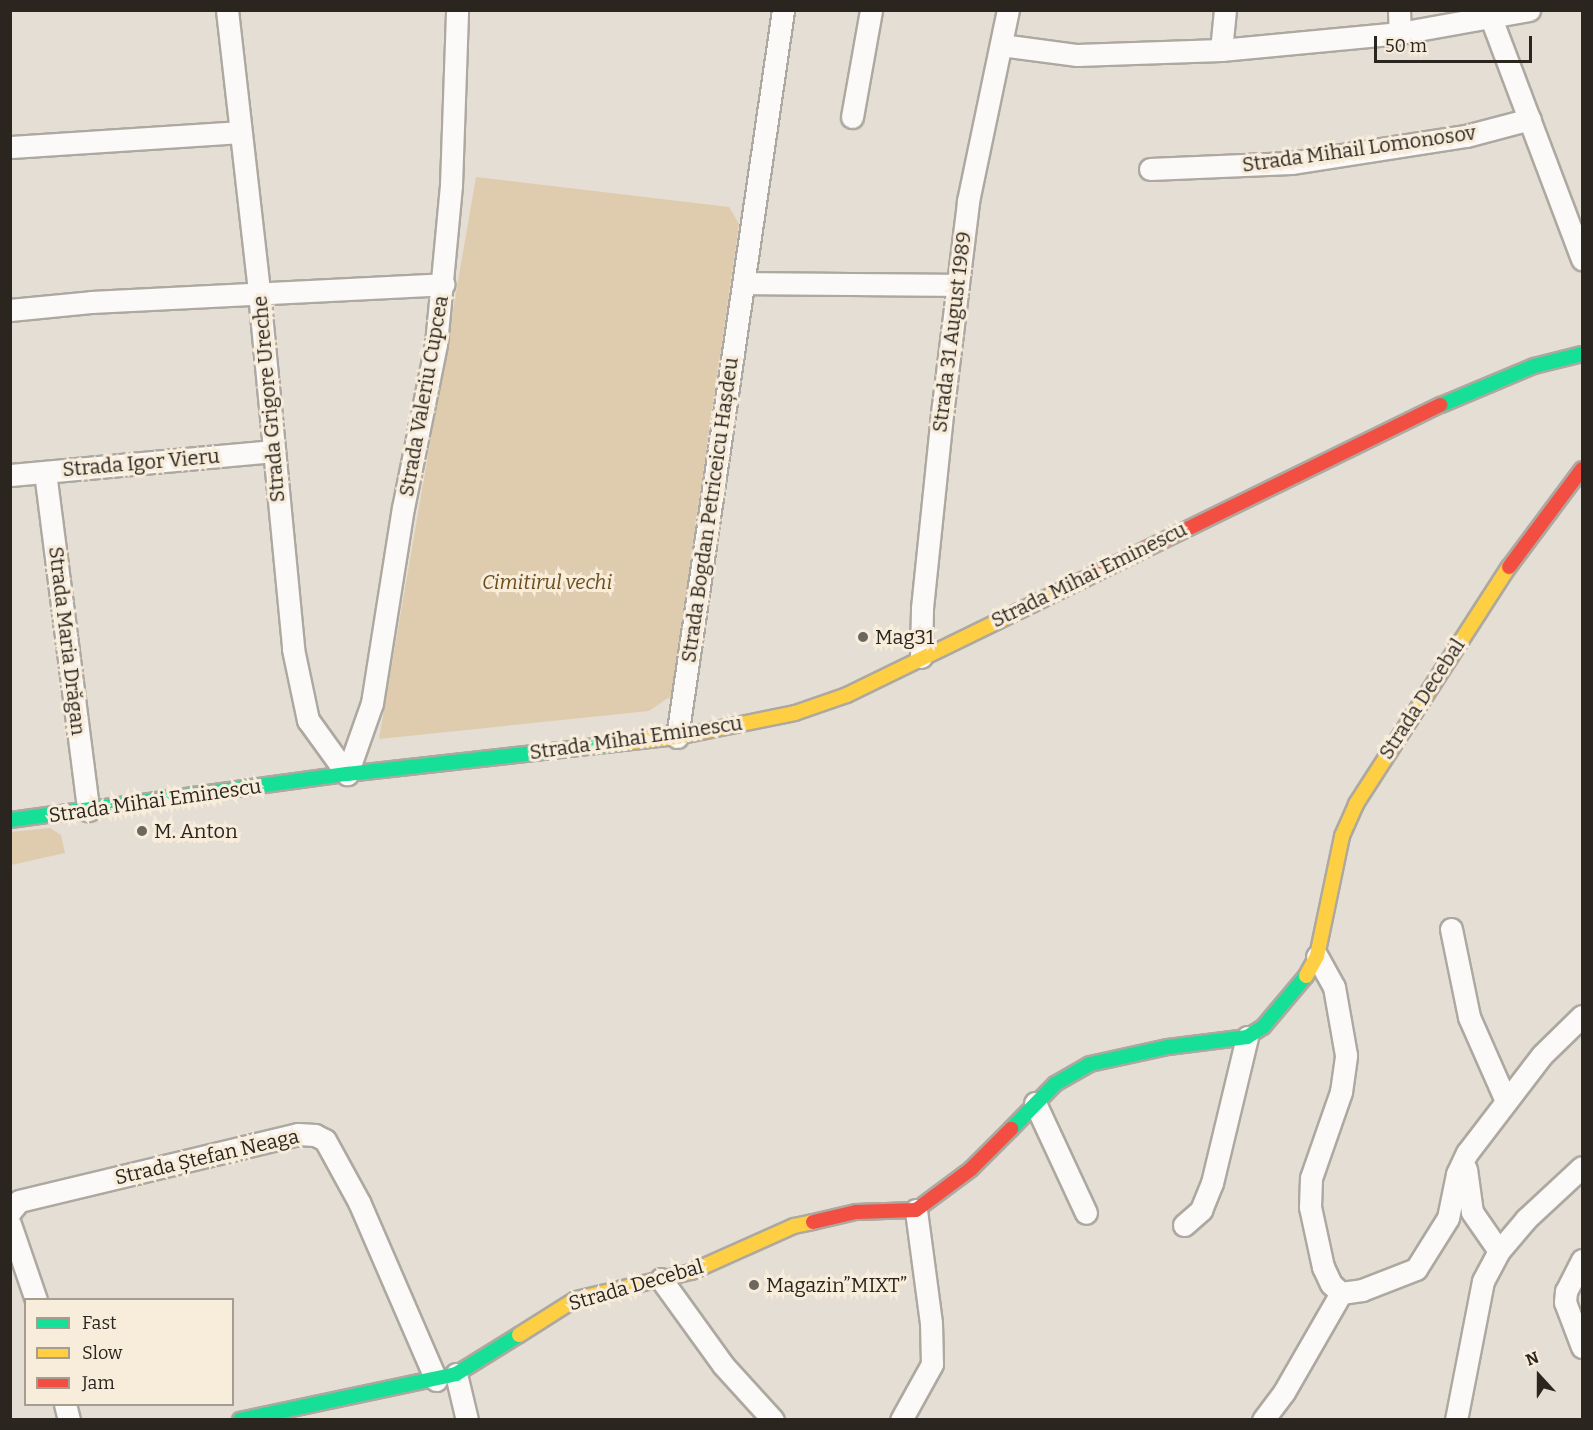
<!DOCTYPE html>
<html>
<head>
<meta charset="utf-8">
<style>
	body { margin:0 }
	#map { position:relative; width:1593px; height:1430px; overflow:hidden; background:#e5ded4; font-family:Bitter,serif }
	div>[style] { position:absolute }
	.green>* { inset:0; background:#dfcbae }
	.roads { filter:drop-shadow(2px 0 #ada8a0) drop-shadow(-2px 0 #ada8a0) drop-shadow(0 2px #ada8a0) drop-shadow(0 -2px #ada8a0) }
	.street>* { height:21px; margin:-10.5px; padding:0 10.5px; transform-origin:10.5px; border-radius:10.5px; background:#fbfaf9 }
	.fast>* { height:14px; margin:-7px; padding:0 7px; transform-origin:7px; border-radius:7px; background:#16e098 }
	.slow>* { height:14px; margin:-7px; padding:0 7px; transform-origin:7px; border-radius:7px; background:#ffcf43 }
	.jam>* { height:14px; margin:-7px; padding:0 7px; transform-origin:7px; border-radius:7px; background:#f24e42 }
	.dots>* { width:16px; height:16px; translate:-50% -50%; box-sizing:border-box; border:3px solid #f8ecdb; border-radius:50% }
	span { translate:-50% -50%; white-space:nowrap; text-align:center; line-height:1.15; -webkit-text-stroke:6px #f8ecdb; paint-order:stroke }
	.street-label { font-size:20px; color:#2a251f }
	.park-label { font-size:20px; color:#6b4e1d; font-style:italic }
	.poi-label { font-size:20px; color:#2a251f }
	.left { translate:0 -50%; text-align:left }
	.frame { position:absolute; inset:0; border:12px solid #2a251f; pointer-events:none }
	.legend { position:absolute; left:24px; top:1298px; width:210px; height:108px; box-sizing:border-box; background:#f8ecdb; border:2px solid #a69c90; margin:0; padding:8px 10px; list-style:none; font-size:18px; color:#2a251f }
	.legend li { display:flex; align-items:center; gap:12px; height:30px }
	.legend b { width:30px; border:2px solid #a69c90 }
	.north { position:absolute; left:1509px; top:1346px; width:60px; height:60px; -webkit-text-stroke:4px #f8ecdb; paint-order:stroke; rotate:339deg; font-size:16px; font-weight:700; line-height:24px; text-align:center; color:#2a251f }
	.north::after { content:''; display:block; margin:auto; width:21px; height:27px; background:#2a251f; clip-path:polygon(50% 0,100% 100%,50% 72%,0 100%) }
	.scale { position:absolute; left:1374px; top:36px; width:158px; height:27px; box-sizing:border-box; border:3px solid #2a251f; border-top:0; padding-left:8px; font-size:18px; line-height:21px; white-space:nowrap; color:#2a251f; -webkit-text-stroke:4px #f8ecdb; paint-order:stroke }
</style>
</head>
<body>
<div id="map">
	<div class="green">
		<i style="clip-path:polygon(476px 177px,729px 207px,739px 224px,671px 696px,649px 711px,379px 739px)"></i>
		<i style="clip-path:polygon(50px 828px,61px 835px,65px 853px,11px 865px,11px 832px)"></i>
	</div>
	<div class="roads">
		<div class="street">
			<i style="left:227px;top:10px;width:285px;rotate:83.5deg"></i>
			<i style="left:259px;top:293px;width:358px;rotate:84.5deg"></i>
			<i style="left:293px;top:649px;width:73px;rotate:78.1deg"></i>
			<i style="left:308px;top:720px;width:67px;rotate:54.2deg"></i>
			<i style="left:1399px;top:10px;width:23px;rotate:88deg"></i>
			<i style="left:1491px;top:18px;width:258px;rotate:69.3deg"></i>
			<i style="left:1001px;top:45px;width:77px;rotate:7.5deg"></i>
			<i style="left:1077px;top:55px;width:144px;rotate:-2deg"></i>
			<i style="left:1221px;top:50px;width:180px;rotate:-5.4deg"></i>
			<i style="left:1400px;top:33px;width:131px;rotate:-10.1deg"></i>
			<i style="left:1221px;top:50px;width:40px;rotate:-84.3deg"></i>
			<i style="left:852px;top:117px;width:109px;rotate:-79.9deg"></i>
			<i style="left:10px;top:147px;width:229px;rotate:-3.7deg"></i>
			<i style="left:1150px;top:169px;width:141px;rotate:-2.4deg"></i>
			<i style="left:1291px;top:163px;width:177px;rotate:-8.8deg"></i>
			<i style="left:1466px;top:136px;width:66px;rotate:-14.9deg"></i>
			<i style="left:744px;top:283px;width:214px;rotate:0.5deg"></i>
			<i style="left:10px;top:310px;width:81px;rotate:-5.6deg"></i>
			<i style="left:91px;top:302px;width:353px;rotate:-2.9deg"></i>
			<i style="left:45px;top:472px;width:341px;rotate:82.7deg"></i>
			<i style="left:10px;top:475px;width:263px;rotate:-5.2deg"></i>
			<i style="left:921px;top:657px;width:49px;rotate:-88.8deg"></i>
			<i style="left:922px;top:608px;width:203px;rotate:-84.1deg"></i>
			<i style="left:943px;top:406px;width:207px;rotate:-83deg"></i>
			<i style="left:968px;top:201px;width:195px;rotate:-78.2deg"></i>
			<i style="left:677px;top:737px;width:735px;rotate:-81.7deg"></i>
			<i style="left:347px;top:774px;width:75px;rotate:-70.6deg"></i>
			<i style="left:372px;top:703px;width:197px;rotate:-81deg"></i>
			<i style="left:403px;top:508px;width:167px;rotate:-78.6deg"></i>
			<i style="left:436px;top:344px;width:160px;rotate:-84.6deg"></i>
			<i style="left:451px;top:185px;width:175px;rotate:-88deg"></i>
			<i style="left:1451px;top:929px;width:90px;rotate:78.4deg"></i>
			<i style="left:1469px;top:1017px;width:92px;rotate:66.2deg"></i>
			<i style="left:1035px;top:1103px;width:121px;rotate:65.1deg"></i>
			<i style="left:1466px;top:1169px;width:43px;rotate:82.1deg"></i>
			<i style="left:1472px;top:1212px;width:47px;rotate:55.3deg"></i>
			<i style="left:10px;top:1212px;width:14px;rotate:-51deg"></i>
			<i style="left:19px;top:1201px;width:287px;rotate:-13.5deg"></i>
			<i style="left:298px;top:1134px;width:17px;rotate:3deg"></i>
			<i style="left:315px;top:1135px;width:11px;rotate:27deg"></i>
			<i style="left:325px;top:1140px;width:71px;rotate:61.3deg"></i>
			<i style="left:359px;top:1202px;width:194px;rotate:66.6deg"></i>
			<i style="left:10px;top:1224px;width:80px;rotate:71.1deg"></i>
			<i style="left:1184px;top:1225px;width:23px;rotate:-41deg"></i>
			<i style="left:1201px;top:1210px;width:29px;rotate:-68deg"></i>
			<i style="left:1212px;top:1183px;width:150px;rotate:-76.5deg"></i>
			<i style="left:1582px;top:1260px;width:35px;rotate:117deg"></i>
			<i style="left:1566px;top:1291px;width:11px;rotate:95deg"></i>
			<i style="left:1565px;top:1302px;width:48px;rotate:69.3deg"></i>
			<i style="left:661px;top:1279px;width:106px;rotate:54.2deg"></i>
			<i style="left:723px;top:1365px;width:74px;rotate:47.7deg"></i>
			<i style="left:1341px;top:1293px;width:21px;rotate:-8deg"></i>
			<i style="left:1362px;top:1290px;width:58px;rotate:-21.3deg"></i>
			<i style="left:1416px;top:1269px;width:60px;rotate:-57.9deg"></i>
			<i style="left:1448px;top:1218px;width:45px;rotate:-78.4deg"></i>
			<i style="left:1457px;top:1174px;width:23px;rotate:-65deg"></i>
			<i style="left:1467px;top:1153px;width:123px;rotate:-52.6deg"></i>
			<i style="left:1542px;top:1055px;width:56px;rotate:-44.3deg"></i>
			<i style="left:456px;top:1374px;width:47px;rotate:76.6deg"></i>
			<i style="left:65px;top:1404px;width:16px;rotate:76deg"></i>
			<i style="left:901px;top:1420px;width:64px;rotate:-61deg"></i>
			<i style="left:932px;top:1364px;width:41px;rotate:-91.4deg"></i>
			<i style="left:931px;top:1323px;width:114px;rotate:-97.6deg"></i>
			<i style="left:1263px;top:1420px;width:35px;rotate:-53deg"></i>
			<i style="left:1284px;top:1392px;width:114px;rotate:-60.1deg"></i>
			<i style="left:1341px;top:1293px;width:13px;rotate:-138deg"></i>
			<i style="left:1331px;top:1284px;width:19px;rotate:-115deg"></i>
			<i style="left:1323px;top:1267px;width:61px;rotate:-102.2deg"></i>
			<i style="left:1310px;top:1207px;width:29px;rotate:-88deg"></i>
			<i style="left:1311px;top:1178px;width:91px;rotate:-70.8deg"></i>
			<i style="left:1341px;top:1092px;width:37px;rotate:-82deg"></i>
			<i style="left:1346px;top:1055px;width:69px;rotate:-100deg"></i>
			<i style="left:1334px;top:987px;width:35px;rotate:-119deg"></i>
			<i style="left:1456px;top:1420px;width:142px;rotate:-79deg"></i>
			<i style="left:1483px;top:1281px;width:34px;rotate:-62deg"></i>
			<i style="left:1499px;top:1251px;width:42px;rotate:-49.8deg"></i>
			<i style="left:1526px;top:1219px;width:76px;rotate:-42.9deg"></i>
		</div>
		<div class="fast">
			<i style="left:1441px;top:405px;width:101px;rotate:-22.8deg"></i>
			<i style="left:1534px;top:366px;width:49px;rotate:-14deg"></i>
			<i style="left:10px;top:820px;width:340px;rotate:-7.8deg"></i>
			<i style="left:347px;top:774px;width:269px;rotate:-6.4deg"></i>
			<i style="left:1011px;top:1129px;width:63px;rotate:-45.6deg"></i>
			<i style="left:1055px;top:1084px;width:40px;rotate:-29.7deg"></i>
			<i style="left:1090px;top:1064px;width:80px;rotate:-12.3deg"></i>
			<i style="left:1168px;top:1047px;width:80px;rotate:-7.2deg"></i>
			<i style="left:1247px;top:1037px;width:19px;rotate:-32deg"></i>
			<i style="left:1263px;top:1027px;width:67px;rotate:-49.9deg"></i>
			<i style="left:240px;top:1420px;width:221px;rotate:-12deg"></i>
			<i style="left:456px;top:1374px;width:74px;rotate:-31.8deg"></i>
		</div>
		<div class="slow">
			<i style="left:614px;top:744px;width:63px;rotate:-6.3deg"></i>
			<i style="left:677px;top:737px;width:120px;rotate:-11.5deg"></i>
			<i style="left:795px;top:713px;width:55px;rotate:-19.1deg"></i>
			<i style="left:847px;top:695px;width:263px;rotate:-26deg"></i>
			<i style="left:1306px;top:976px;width:23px;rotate:-61deg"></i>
			<i style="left:1317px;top:956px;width:123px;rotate:-78.2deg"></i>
			<i style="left:1342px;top:836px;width:35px;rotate:-66deg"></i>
			<i style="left:1356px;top:804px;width:282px;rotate:-57.2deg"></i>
			<i style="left:519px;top:1335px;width:67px;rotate:-32.3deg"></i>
			<i style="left:576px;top:1299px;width:118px;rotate:-13.2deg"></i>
			<i style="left:691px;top:1272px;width:113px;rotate:-24.1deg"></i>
			<i style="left:794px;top:1226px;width:19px;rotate:-12deg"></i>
		</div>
		<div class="jam">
			<i style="left:1509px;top:567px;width:122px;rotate:-53.3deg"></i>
			<i style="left:1083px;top:580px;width:398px;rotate:-26.1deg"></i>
			<i style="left:813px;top:1222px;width:44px;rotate:-13.1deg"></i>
			<i style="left:856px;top:1212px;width:60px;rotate:-1.9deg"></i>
			<i style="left:916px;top:1210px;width:69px;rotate:-36.7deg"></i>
			<i style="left:971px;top:1169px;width:57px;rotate:-45deg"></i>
		</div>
	</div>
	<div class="dots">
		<i style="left:863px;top:637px;background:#6b665e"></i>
		<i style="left:142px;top:831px;background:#6b665e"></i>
		<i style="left:754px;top:1285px;background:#6b665e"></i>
	</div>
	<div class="street-label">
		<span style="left:1359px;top:149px;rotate:-8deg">Strada Mihail Lomonosov</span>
		<span style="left:952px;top:332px;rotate:-83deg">Strada 31 August 1989</span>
		<span style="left:424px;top:396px;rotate:-80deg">Strada Valeriu Cupcea</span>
		<span style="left:269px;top:399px;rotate:-95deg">Strada Grigore Ureche</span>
		<span style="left:141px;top:463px;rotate:-5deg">Strada Igor Vieru</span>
		<span style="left:710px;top:510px;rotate:-82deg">Strada Bogdan Petriceicu Hașdeu</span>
		<span style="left:1089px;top:575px;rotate:-26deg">Strada Mihai Eminescu</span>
		<span style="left:67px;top:641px;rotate:83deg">Strada Maria Drăgan</span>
		<span style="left:1422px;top:699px;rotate:-57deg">Strada Decebal</span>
		<span style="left:636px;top:738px;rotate:-8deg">Strada Mihai Eminescu</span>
		<span style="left:155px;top:801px;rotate:-8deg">Strada Mihai Eminescu</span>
		<span style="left:207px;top:1157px;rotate:-13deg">Strada Ștefan Neaga</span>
		<span style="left:636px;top:1285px;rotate:-16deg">Strada Decebal</span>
	</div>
	<div class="park-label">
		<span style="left:547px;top:582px">Cimitirul vechi</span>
	</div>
	<div class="poi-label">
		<span class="left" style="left:875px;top:637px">Mag31</span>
		<span class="left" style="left:154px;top:831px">M. Anton</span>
		<span class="left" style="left:766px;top:1285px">Magazin”MIXT”</span>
	</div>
	<div class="frame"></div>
	<ul class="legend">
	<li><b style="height:8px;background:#16e098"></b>Fast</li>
	<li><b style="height:8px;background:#ffcf43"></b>Slow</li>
	<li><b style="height:8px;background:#f24e42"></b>Jam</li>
	</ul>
	<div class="north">N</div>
	<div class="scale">50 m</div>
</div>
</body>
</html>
